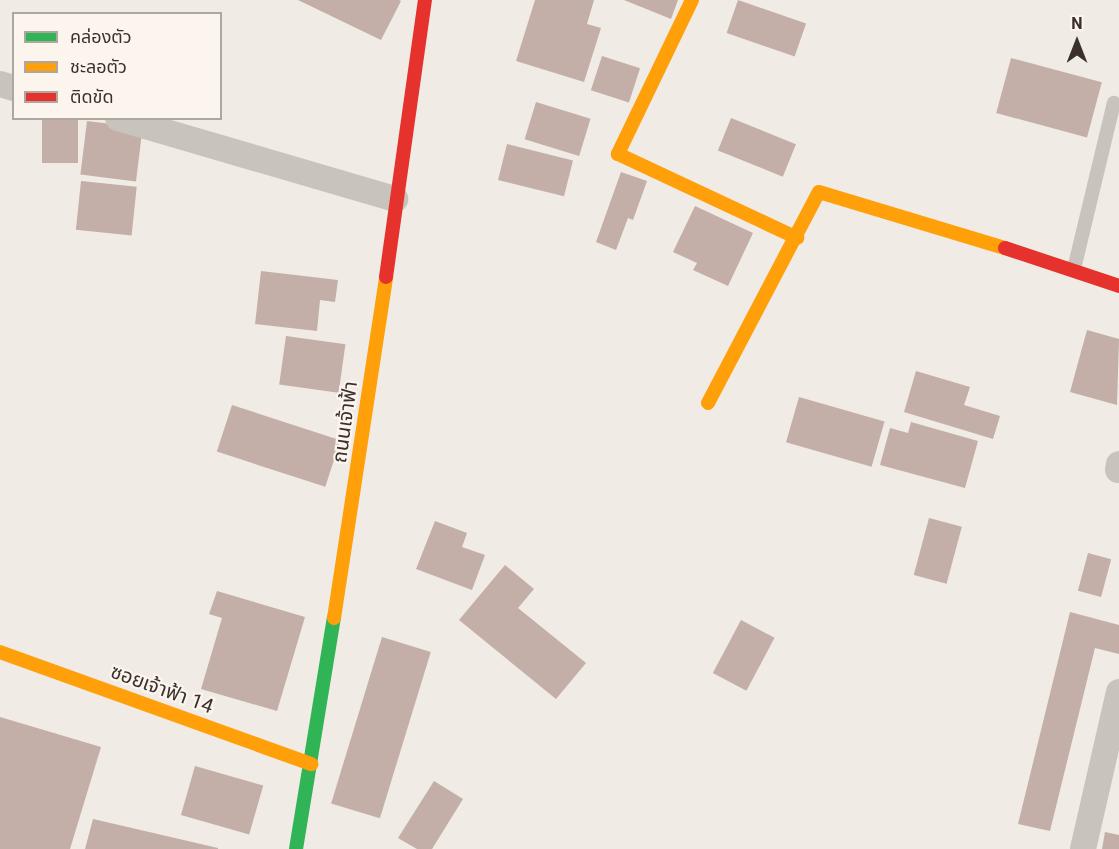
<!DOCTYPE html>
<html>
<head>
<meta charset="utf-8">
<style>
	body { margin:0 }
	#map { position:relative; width:1119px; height:849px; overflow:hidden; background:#f0ebe5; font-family:Roboto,"Noto Sans Thai",sans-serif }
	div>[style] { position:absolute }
	.building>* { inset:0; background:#c3afa7; transform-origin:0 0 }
	.lane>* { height:14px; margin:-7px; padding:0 7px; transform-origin:7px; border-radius:7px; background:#c9c3be }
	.street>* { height:26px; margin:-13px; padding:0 13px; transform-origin:13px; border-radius:13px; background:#c9c3be }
	.fast>* { height:14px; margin:-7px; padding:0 7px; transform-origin:7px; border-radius:7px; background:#30b455 }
	.slow>* { height:14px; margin:-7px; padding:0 7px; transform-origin:7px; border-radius:7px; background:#ff9f0a }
	.jam>* { height:14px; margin:-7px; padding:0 7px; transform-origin:7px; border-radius:7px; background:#e5322d }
	span { translate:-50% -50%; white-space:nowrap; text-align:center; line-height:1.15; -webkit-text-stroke:4.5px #fbf5ee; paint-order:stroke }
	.street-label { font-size:20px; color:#3b302b }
	.legend { position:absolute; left:12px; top:12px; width:210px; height:108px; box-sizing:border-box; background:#fbf5ee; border:2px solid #aea6a0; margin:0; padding:8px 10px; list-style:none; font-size:18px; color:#3b302b }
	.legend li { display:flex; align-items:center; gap:12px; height:30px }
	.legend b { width:30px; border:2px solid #aea6a0 }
	.north { position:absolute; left:1047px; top:12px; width:60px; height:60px; -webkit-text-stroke:4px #fbf5ee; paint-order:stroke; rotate:0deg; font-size:16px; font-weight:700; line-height:24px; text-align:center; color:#3b302b }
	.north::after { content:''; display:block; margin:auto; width:21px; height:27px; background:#3b302b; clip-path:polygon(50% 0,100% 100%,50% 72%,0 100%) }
</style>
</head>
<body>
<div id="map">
	<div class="building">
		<i style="clip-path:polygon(298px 0,399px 0,401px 1px,381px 40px)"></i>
		<i style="clip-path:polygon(535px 0,594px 0,587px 24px,601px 28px,584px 82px,516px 61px)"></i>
		<i style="clip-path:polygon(624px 0,678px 0,671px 19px)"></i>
		<i style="left:738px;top:0;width:72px;height:35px;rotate:19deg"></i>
		<i style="left:602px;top:56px;width:40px;height:36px;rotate:18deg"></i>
		<i style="left:1011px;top:58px;width:94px;height:57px;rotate:15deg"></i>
		<i style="left:536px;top:102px;width:57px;height:39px;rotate:17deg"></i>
		<i style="left:42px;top:118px;width:36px;height:45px"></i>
		<i style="left:731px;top:118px;width:70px;height:35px;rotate:22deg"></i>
		<i style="left:87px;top:121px;width:56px;height:54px;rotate:7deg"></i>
		<i style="left:507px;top:144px;width:68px;height:37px;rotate:14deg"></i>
		<i style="clip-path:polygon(621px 172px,647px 181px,633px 220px,628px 218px,616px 250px,596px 242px)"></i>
		<i style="left:81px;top:181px;width:56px;height:49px;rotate:6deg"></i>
		<i style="clip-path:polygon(695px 206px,753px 233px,728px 286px,693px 270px,697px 263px,673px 252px)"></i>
		<i style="clip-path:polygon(261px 271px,338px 280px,335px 302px,320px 300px,317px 331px,255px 324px)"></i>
		<i style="clip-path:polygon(1087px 330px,1119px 339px,1117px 405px,1070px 392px)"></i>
		<i style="left:286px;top:336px;width:60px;height:49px;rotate:8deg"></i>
		<i style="clip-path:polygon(916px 371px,970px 387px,964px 405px,1000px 416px,993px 439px,904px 412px)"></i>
		<i style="left:799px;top:397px;width:89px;height:47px;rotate:16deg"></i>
		<i style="left:232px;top:405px;width:114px;height:49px;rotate:18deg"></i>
		<i style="clip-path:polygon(911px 422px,978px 441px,965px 488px,880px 465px,890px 428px,908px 433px)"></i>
		<i style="left:929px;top:518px;width:34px;height:59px;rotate:15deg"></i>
		<i style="clip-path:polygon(435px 521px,467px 533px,462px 547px,485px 555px,472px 590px,416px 569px)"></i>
		<i style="left:1088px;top:553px;width:24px;height:39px;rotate:15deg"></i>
		<i style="clip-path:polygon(505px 565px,534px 589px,518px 608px,586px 663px,556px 699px,459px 620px)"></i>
		<i style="clip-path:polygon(217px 591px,305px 617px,277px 711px,201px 689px,222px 618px,209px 614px)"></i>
		<i style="clip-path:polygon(1070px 612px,1119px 625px,1119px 654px,1095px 648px,1050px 831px,1018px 824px)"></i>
		<i style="left:741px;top:620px;width:38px;height:60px;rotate:28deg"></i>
		<i style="left:382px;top:637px;width:51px;height:174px;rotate:17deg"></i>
		<i style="clip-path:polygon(0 717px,101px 747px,70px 849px,0 849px)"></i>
		<i style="left:195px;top:766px;width:71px;height:51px;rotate:16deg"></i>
		<i style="clip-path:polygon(434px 781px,463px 799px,432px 849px,417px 849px,398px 838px)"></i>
		<i style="clip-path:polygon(93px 819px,218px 848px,218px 849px,85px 849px)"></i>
		<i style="clip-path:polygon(1105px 832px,1119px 835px,1119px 849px,1102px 849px)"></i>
	</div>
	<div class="lane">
		<i style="left:1074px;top:269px;width:171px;rotate:-76.5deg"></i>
	</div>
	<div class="street">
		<i style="left:0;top:84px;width:15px;rotate:16deg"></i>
		<i style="left:118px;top:118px;width:289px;rotate:16.3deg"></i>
		<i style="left:1118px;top:470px;width:6px;rotate:-81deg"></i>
		<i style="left:1083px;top:849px;width:161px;rotate:-77.1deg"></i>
	</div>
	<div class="fast">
		<i style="left:296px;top:849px;width:234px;rotate:-80.7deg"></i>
	</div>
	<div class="slow">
		<i style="left:692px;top:0;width:171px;rotate:115.7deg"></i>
		<i style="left:618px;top:154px;width:198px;rotate:25.1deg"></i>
		<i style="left:708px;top:403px;width:238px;rotate:-62.3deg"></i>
		<i style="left:819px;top:192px;width:194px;rotate:16.8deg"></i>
		<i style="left:334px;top:618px;width:345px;rotate:-81.3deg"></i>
		<i style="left:0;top:652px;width:331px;rotate:19.8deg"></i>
	</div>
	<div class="jam">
		<i style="left:1005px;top:248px;width:120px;rotate:18.4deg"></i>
		<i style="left:386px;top:277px;width:280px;rotate:-82deg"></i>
	</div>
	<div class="street-label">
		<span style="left:345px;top:422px;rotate:-82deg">ถนนเจ้าฟ้า</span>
		<span style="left:162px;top:689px;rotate:20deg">ซอยเจ้าฟ้า 14</span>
	</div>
	<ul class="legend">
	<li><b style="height:8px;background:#30b455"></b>คล่องตัว</li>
	<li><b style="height:8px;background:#ff9f0a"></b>ชะลอตัว</li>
	<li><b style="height:8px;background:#e5322d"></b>ติดขัด</li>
	</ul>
	<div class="north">N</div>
</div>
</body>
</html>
